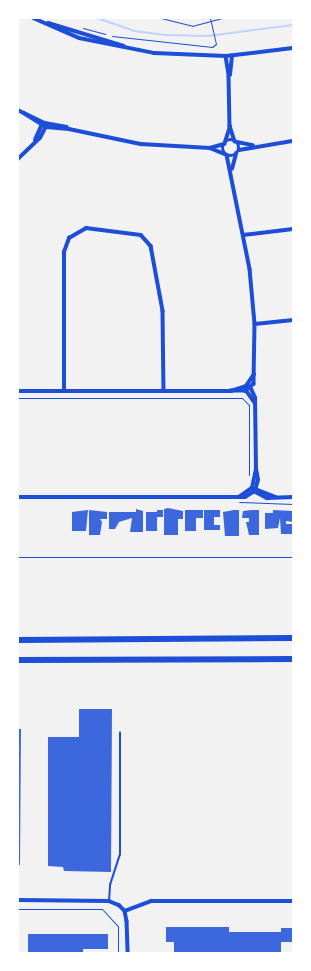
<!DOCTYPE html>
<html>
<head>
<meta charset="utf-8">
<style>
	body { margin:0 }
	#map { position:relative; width:311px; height:971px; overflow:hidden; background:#f2f2f2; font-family:Figtree,sans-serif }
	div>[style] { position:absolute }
	.stream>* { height:2px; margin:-1px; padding:0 1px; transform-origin:1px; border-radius:1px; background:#bfd3fe }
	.building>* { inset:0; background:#3d67dc }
	.path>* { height:1px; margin:-0.5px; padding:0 0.5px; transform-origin:0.5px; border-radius:0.5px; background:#1d4ed8 }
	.service>* { height:1.5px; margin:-0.75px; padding:0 0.75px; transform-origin:0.75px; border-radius:0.75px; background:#1d4ed8 }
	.minor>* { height:3.5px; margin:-1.75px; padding:0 1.75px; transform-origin:1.75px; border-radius:1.75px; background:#1d4ed8 }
	.minor>.ring { margin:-1.75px; padding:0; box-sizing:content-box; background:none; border:3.5px solid #1d4ed8; border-radius:50% }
	.tertiary>* { height:4px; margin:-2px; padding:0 2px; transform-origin:2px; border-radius:2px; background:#1d4ed8 }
	.motorway>* { height:6px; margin:-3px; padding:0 3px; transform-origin:3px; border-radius:3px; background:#1d4ed8 }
	span { translate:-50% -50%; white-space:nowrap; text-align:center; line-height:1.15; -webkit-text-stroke:4px #fff; paint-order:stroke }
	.frame { position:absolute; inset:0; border:19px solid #fff; pointer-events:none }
</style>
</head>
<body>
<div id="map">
	<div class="stream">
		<i style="left:97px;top:18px;width:39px;rotate:19deg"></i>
		<i style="left:134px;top:31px;width:34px;rotate:7deg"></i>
		<i style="left:168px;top:35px;width:40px;rotate:1.4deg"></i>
		<i style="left:208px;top:36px;width:86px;rotate:-7.4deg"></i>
	</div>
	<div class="building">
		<i style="clip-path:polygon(168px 508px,183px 511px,183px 519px,178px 519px,178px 535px,164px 535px,164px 509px)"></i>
		<i style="clip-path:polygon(136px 509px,143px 511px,143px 532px,130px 532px,132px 518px,119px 522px,115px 529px,109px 529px,109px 512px,136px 512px)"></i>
		<i style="clip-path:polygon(88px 510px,86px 531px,72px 531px,72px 512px)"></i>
		<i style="clip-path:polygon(89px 510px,107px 512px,107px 519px,100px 519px,102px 522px,100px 535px,89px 535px)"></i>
		<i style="clip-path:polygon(157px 510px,163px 510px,163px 517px,157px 517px,157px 531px,146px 531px,146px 512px,157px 512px)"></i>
		<i style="clip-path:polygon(185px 510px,203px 510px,203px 518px,196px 518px,196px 531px,185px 531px)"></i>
		<i style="clip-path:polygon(204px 510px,220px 510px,220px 517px,214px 517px,214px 525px,220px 525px,220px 530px,204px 530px)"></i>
		<i style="clip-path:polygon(234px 510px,239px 510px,239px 536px,225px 536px,223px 512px)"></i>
		<i style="clip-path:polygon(252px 510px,259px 510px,259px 535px,249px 535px,246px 522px,249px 522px,249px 518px,242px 518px,243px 511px)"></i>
		<i style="clip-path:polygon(273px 510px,293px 511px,293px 522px,286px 521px,286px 524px,293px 524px,293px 534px,281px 534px,280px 518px,278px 528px,265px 529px,265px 513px,273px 513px)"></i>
		<i style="clip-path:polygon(79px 709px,112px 709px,111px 872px,64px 871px,63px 867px,48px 866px,48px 737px,79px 737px)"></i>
		<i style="clip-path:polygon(18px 729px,21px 729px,20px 865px,18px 865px)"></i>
		<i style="clip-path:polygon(166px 927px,229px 927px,229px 932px,281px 932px,281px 928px,293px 928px,293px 942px,281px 942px,281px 953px,174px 953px,174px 942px,166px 942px)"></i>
		<i style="clip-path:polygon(28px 934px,108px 934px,108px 949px,83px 949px,83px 953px,28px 953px)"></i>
	</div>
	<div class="path">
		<i style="left:161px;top:18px;width:32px;rotate:14deg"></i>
		<i style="left:192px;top:26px;width:31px;rotate:-15deg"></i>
		<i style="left:83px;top:28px;width:23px;rotate:15deg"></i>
		<i style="left:112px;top:36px;width:101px;rotate:6.3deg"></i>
		<i style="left:212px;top:47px;width:5px;rotate:-37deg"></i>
		<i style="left:216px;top:44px;width:27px;rotate:-103deg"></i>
		<i style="left:18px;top:398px;width:224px"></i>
		<i style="left:242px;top:398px;width:10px;rotate:45deg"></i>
		<i style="left:249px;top:405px;width:70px;rotate:90deg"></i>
		<i style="left:239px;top:502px;width:54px;rotate:2.1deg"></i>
		<i style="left:18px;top:557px;width:275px"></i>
		<i style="left:18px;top:909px;width:84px"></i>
		<i style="left:102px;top:909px;width:23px;rotate:47deg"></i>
		<i style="left:118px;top:926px;width:27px;rotate:90deg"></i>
	</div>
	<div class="service">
		<i style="left:109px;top:901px;width:16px;rotate:-86deg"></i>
		<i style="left:110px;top:885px;width:32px;rotate:-72deg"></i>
		<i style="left:120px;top:855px;width:122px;rotate:-90deg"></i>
	</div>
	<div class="minor">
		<i style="left:226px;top:56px;width:20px;rotate:81deg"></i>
		<i style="left:229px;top:76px;width:50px;rotate:88.9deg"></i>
		<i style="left:230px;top:126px;width:16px;rotate:72deg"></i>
		<i style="left:230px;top:75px;width:19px;rotate:-84deg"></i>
		<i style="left:18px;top:110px;width:30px;rotate:26deg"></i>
		<i style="left:45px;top:123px;width:22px;rotate:10deg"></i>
		<i style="left:24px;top:113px;width:26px;rotate:32deg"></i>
		<i style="left:46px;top:127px;width:23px;rotate:5deg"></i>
		<i style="left:69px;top:129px;width:74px;rotate:11.8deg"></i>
		<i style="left:141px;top:144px;width:69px;rotate:3.3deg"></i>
		<i style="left:210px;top:148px;width:16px;rotate:22deg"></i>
		<i class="ring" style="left:223px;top:140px;width:12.5px;height:12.5px"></i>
		<i style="left:35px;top:140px;width:17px;rotate:-66deg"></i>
		<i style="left:225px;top:142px;width:16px;rotate:-72deg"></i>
		<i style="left:237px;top:142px;width:16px;rotate:11deg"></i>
		<i style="left:210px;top:148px;width:15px;rotate:-16deg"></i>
		<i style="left:239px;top:150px;width:55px;rotate:-9.5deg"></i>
		<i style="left:227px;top:155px;width:116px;rotate:78.6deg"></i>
		<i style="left:250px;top:269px;width:55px;rotate:84.8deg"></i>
		<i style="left:255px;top:324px;width:60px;rotate:91deg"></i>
		<i style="left:254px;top:384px;width:11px;rotate:139deg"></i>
		<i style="left:246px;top:391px;width:15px;rotate:180deg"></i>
		<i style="left:18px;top:159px;width:30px;rotate:-44deg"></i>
		<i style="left:40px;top:138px;width:13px;rotate:-63deg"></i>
		<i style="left:232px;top:169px;width:16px;rotate:-75deg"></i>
		<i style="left:243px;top:235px;width:50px;rotate:-6.8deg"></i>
		<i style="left:255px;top:324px;width:38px;rotate:-6deg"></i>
		<i style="left:246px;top:390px;width:16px;rotate:55deg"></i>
		<i style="left:18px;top:391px;width:213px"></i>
		<i style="left:231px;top:391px;width:16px;rotate:-18deg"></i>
		<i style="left:246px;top:386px;width:14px;rotate:-56deg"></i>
		<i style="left:64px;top:391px;width:139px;rotate:-90deg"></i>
		<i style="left:64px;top:252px;width:15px;rotate:-70deg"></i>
		<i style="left:69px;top:238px;width:20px;rotate:-30deg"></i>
		<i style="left:86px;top:228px;width:55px;rotate:7.3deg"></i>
		<i style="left:141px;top:235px;width:15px;rotate:48deg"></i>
		<i style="left:151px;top:246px;width:66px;rotate:79.5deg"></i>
		<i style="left:163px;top:311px;width:80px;rotate:89.3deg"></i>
		<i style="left:255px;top:489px;width:22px;rotate:21deg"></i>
		<i style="left:254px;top:491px;width:15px;rotate:28deg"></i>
		<i style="left:267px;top:498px;width:26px;rotate:-2deg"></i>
		<i style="left:18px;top:497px;width:227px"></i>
		<i style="left:245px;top:497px;width:12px;rotate:-31deg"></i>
		<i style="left:255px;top:491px;width:11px;rotate:-75deg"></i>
		<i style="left:258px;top:480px;width:11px;rotate:-100deg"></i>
		<i style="left:239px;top:497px;width:16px;rotate:-35deg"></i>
		<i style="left:252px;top:488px;width:19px;rotate:-78deg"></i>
		<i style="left:256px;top:469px;width:71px;rotate:-90.8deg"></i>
		<i style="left:255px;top:398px;width:12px;rotate:-114deg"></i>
		<i style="left:18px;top:900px;width:91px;rotate:0.6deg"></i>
		<i style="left:109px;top:901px;width:11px;rotate:22deg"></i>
		<i style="left:119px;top:905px;width:8px;rotate:45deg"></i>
		<i style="left:125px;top:911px;width:10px;rotate:79deg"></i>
		<i style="left:127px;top:921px;width:32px;rotate:88deg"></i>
		<i style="left:125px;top:911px;width:28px;rotate:-21deg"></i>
		<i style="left:151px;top:901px;width:142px"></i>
	</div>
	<div class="tertiary">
		<i style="left:33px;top:18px;width:50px;rotate:23.5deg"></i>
		<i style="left:79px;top:38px;width:76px;rotate:11.3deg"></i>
		<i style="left:154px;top:53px;width:72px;rotate:2.4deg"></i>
		<i style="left:226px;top:56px;width:67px;rotate:-6.8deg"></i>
		<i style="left:48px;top:23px;width:79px;rotate:16.8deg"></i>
	</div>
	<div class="motorway">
		<i style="left:18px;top:640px;width:275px;rotate:-0.4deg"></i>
		<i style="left:18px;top:660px;width:275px;rotate:-0.2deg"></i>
	</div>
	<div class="frame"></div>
</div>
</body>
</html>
